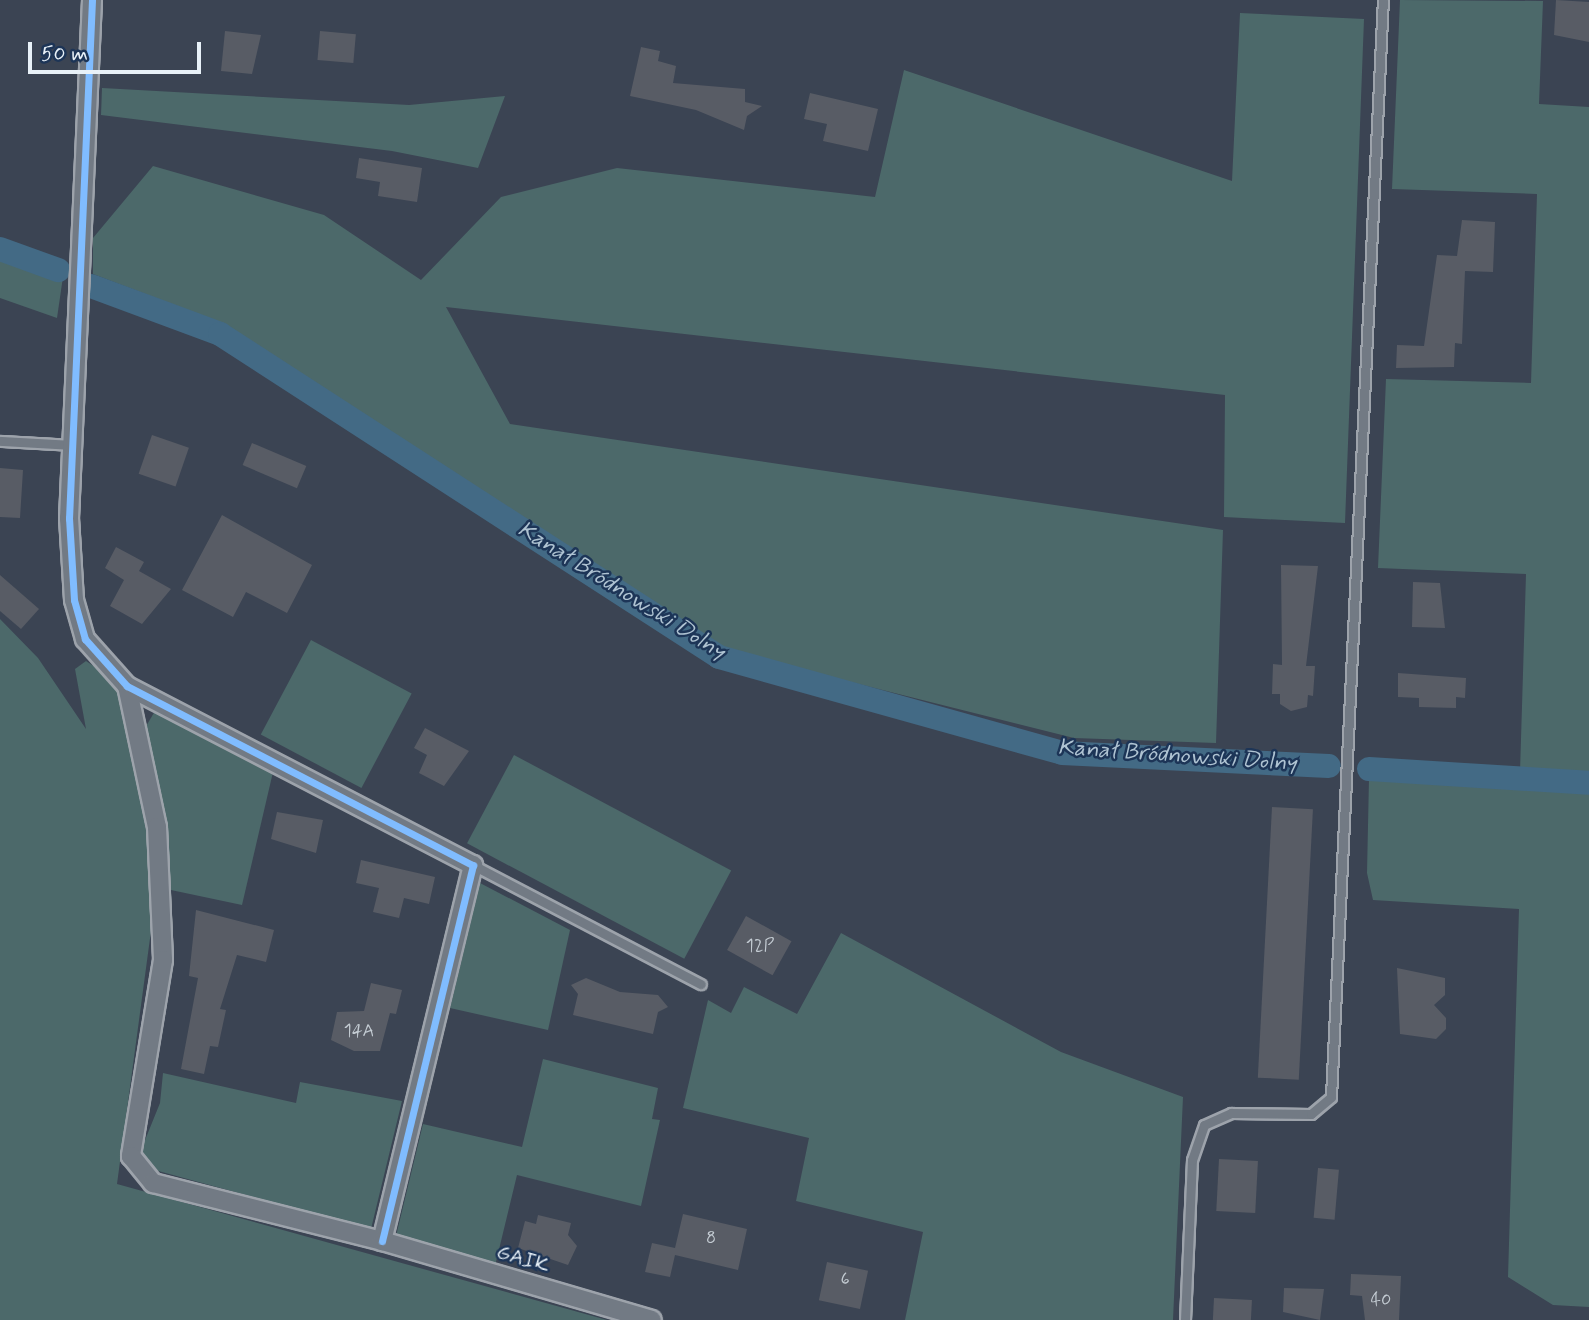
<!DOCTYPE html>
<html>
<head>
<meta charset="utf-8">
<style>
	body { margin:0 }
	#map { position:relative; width:1589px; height:1320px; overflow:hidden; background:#3b4453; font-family:Mynerve,sans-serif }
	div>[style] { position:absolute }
	.green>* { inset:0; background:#4c696a; transform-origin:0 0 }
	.canal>* { height:24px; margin:-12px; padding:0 12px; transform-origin:12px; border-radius:12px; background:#436a85 }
	.building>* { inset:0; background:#585c65; transform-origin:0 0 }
	.roads { filter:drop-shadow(2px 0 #9da3ab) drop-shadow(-2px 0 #9da3ab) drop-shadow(0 2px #9da3ab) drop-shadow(0 -2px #9da3ab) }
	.service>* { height:9px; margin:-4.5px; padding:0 4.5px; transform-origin:4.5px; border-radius:4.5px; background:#727a84 }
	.minor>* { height:18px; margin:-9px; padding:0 9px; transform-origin:9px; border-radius:9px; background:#727a84 }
	.cycleway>* { height:7px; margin:-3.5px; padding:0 3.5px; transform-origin:3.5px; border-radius:3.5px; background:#80bcff }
	span { translate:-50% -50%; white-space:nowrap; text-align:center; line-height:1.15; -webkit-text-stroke:5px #1d3557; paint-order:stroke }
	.number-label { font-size:18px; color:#c4ccd3 }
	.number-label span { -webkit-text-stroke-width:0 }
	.street-label { font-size:21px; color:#e8f1f8 }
	.water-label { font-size:23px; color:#afc3d2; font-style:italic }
	.scale { position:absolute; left:28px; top:42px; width:173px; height:32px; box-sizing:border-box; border:4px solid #e8f1f8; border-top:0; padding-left:9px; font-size:21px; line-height:24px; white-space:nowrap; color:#e8f1f8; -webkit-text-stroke:5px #1d3557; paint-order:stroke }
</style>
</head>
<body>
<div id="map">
	<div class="green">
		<i style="clip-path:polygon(1400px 0,1543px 1px,1539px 104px,1589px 107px,1589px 776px,1520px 772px,1526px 574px,1378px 568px,1386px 379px,1531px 383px,1537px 194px,1392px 189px)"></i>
		<i style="clip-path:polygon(1240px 13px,1364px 19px,1345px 523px,1224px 517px,1225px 395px,446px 307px,510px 424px,1223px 530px,1216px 743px,1074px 738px,723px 650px,219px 322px,93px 274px,93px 238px,153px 166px,324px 215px,421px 280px,501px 197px,617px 168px,875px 197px,904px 70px,1232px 181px)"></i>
		<i style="clip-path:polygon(102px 88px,409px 105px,505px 96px,478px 168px,392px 151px,101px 115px)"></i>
		<i style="clip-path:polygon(0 240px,65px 263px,57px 318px,0 298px)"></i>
		<i style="clip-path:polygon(0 619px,38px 658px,86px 729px,75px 669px,86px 661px,121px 684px,146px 807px,151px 931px,117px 1184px,607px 1320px,0 1320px)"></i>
		<i style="left:311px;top:640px;width:114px;height:107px;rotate:28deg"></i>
		<i style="clip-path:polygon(155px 711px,273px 772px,242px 905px,171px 890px,145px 728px)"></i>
		<i style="left:514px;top:755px;width:246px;height:100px;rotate:28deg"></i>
		<i style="clip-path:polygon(1369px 778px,1589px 792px,1589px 1307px,1553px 1305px,1508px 1277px,1519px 909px,1373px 900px,1367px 873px)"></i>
		<i style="clip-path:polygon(480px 883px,570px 930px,548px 1030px,450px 1008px)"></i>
		<i style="clip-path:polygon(841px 933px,1061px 1052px,1183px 1097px,1173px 1320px,905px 1320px,923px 1232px,796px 1201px,809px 1138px,683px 1108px,708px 1000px,731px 1013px,744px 987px,797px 1014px)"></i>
		<i style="clip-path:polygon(543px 1059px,658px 1088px,652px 1119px,660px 1120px,641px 1206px,517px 1175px,495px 1266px,396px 1236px,423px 1124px,522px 1147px)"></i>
		<i style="clip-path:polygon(163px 1073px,296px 1103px,300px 1082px,402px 1101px,371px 1229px,151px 1169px,141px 1150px,160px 1103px)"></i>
	</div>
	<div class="canal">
		<i style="left:0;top:249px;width:62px;rotate:19.9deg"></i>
		<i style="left:91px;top:286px;width:138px;rotate:20.4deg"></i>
		<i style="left:220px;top:334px;width:594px;rotate:32.91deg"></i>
		<i style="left:719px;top:657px;width:356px;rotate:15.6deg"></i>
		<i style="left:1062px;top:753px;width:267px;rotate:2.8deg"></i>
		<i style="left:1369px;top:769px;width:220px;rotate:3.6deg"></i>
	</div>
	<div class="building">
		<i style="clip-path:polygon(1556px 0,1589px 2px,1589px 42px,1554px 35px)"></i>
		<i style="clip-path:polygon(225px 31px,261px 35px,252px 74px,221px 71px)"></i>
		<i style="left:320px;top:31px;width:36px;height:29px;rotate:5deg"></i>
		<i style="clip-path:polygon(641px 47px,660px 51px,658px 61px,676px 66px,673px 83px,745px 89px,745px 102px,762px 106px,747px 116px,744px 130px,696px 110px,630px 96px)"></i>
		<i style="clip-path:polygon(810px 93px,878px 109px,868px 151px,823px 141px,827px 124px,804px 119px)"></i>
		<i style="clip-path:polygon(359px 158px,422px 168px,417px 202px,378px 196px,380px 182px,356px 178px)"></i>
		<i style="clip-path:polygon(1462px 220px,1495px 222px,1493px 272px,1465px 271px,1462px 344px,1455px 343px,1454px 367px,1396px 368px,1397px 345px,1424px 346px,1437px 255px,1457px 256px)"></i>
		<i style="left:152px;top:435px;width:39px;height:41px;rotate:19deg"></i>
		<i style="left:252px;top:443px;width:59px;height:24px;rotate:23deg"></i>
		<i style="clip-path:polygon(0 468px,23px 470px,20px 518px,0 517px)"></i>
		<i style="clip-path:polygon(222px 515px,312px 565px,287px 613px,246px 592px,233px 617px,182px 590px)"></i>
		<i style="clip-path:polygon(116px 547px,144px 562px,139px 571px,171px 589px,142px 624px,110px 606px,124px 580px,105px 568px)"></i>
		<i style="clip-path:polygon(1281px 565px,1318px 566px,1306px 666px,1315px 666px,1313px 696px,1308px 695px,1307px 707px,1291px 711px,1280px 704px,1280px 694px,1272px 694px,1273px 664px,1282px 665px)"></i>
		<i style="clip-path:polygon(0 575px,39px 609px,21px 629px,0 611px)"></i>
		<i style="clip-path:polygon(1413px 582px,1440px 583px,1445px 628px,1412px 627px)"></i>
		<i style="clip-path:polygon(1398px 673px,1466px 678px,1465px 698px,1456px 697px,1456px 708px,1419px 707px,1419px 698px,1398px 697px)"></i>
		<i style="clip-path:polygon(425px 728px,469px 751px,444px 786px,419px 773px,427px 755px,414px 748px)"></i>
		<i style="left:1272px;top:807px;width:41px;height:271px;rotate:3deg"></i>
		<i style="clip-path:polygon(277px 812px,323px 820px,316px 853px,271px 839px)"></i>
		<i style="clip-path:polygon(361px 860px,435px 877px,429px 904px,404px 898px,399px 918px,373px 912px,379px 888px,356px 883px)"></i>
		<i style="clip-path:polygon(196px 910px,274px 930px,266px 962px,237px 955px,220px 1009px,226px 1010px,218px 1047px,210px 1046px,204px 1074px,181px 1069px,198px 978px,189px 976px)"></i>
		<i style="left:746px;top:916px;width:52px;height:39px;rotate:29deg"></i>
		<i style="clip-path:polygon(1397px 968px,1445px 978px,1445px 995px,1434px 1005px,1446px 1018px,1446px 1029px,1436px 1039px,1400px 1034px)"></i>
		<i style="clip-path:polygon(586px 978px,620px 992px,658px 995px,668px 1007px,658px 1012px,653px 1034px,573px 1015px,578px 994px,571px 985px)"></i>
		<i style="clip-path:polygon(371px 983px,402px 990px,396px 1014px,390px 1013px,380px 1051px,354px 1051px,331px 1040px,337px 1012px,364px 1011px)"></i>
		<i style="left:1219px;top:1159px;width:39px;height:52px;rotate:3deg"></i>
		<i style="left:1318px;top:1168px;width:21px;height:50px;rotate:5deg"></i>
		<i style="clip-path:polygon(683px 1214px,747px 1229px,738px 1270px,675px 1255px,670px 1277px,645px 1272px,652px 1243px,675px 1248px)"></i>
		<i style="clip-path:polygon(538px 1215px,571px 1223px,568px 1235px,577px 1246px,568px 1265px,518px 1248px,525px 1221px,536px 1224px)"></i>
		<i style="left:827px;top:1262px;width:42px;height:39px;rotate:12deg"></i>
		<i style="clip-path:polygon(1351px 1274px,1401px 1276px,1399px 1320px,1365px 1320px,1362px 1296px,1350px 1295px)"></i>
		<i style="clip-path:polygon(1284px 1288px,1324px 1289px,1320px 1320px,1283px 1312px)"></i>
		<i style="left:1214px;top:1298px;width:38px;height:22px;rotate:3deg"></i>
	</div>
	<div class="roads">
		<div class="service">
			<i style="left:0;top:441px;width:73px;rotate:3.1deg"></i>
			<i style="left:473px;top:865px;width:257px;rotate:27.6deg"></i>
			<i style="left:1185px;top:1320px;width:160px;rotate:-87.5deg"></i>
			<i style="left:1192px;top:1160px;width:37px;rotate:-71deg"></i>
			<i style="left:1204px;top:1125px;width:30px;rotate:-24deg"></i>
			<i style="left:1231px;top:1113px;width:80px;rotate:0.7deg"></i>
			<i style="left:1311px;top:1114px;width:26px;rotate:-40deg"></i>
			<i style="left:1331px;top:1097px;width:1098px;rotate:-87.29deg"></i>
		</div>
		<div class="minor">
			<i style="left:92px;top:0;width:519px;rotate:92.54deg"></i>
			<i style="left:69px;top:518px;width:82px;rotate:86.5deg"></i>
			<i style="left:74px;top:600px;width:41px;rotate:74.2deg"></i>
			<i style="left:85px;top:639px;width:63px;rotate:48.2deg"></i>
			<i style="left:127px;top:686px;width:390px;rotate:27.4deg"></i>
			<i style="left:473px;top:865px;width:387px;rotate:103.6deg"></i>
			<i style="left:127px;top:686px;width:144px;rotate:78deg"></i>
			<i style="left:157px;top:827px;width:133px;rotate:87.4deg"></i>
			<i style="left:163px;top:960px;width:199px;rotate:99.3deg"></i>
			<i style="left:131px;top:1156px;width:35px;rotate:51deg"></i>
			<i style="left:153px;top:1183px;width:236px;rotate:14.2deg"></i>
			<i style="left:382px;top:1241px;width:281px;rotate:16.3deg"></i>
		</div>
	</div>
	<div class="cycleway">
		<i style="left:92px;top:0;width:519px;rotate:92.54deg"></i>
		<i style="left:69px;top:518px;width:82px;rotate:86.5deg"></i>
		<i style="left:74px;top:600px;width:41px;rotate:74.2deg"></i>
		<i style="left:85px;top:639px;width:63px;rotate:48.2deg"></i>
		<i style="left:127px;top:686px;width:390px;rotate:27.4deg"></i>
		<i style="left:473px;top:865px;width:387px;rotate:103.6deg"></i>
	</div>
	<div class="number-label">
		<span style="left:760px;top:946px">12P</span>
		<span style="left:359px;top:1031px">14A</span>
		<span style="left:711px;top:1238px">8</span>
		<span style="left:845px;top:1279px">6</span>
		<span style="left:1381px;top:1300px">40</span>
	</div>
	<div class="street-label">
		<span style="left:523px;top:1259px;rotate:16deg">GAIK</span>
	</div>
	<div class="water-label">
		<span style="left:621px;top:591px;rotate:32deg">Kanał Bródnowski Dolny</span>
		<span style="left:1177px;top:756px;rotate:4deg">Kanał Bródnowski Dolny</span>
	</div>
	<div class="scale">50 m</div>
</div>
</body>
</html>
